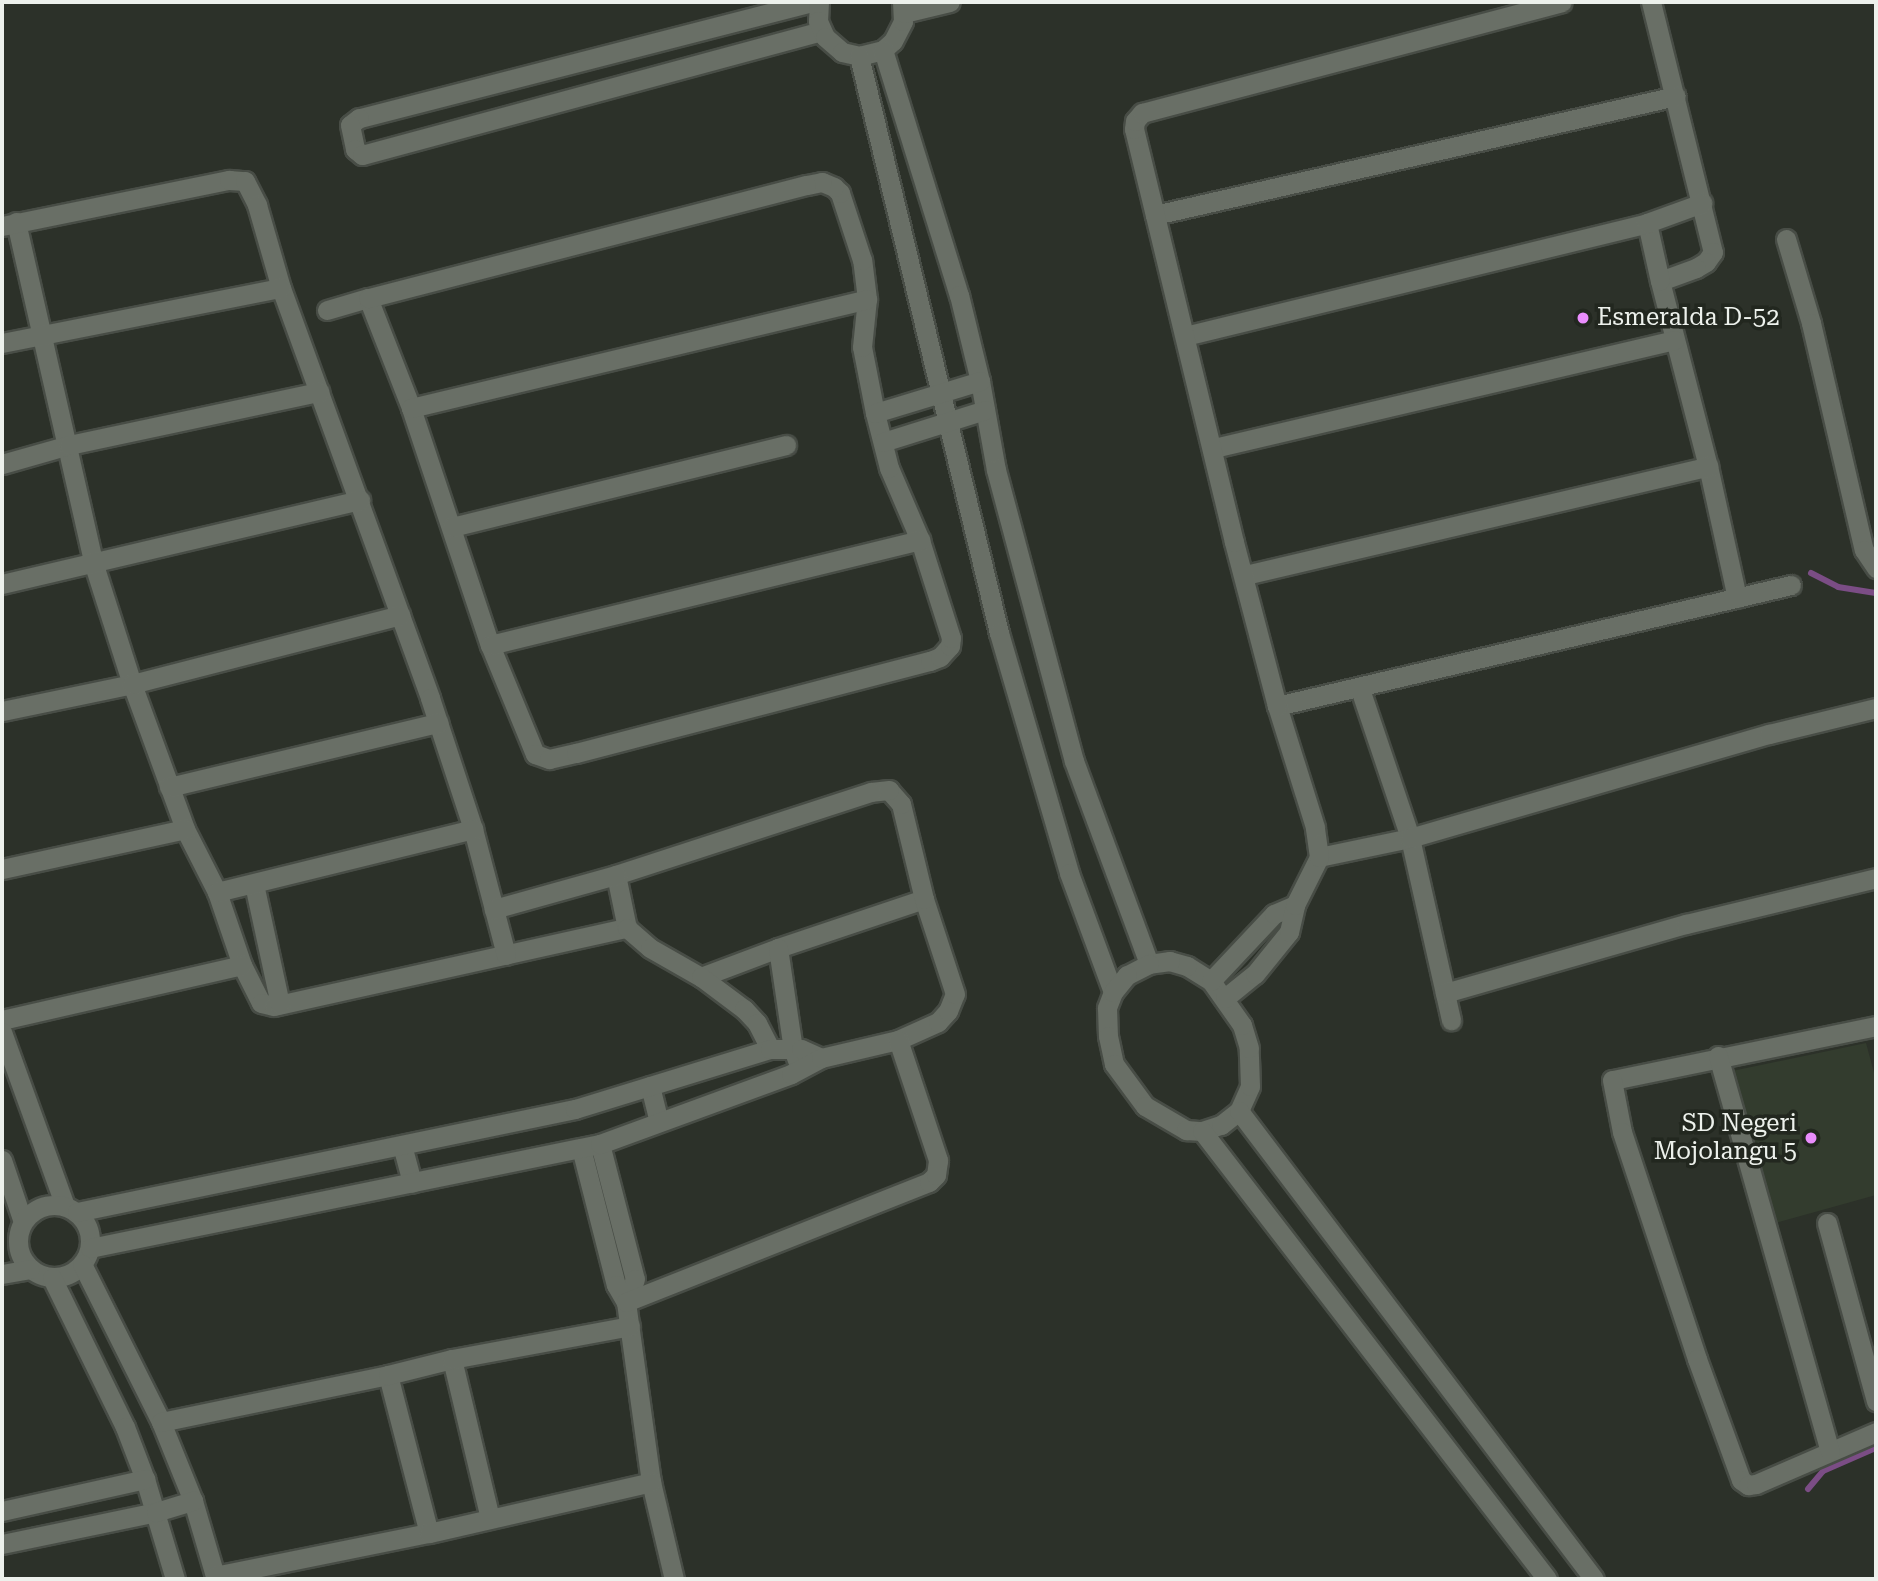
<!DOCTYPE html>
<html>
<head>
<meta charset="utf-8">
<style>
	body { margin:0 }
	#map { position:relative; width:1878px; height:1581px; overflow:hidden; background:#2c3129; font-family:"Roboto Serif",serif }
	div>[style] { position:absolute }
	.built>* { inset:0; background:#333c2e }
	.stream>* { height:6px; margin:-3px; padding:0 3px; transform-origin:3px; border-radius:3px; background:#7b4d85 }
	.roads { filter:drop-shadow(2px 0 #484d46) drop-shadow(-2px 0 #484d46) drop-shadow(0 2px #484d46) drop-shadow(0 -2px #484d46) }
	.minor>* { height:19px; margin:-9.5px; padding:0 9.5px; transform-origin:9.5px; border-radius:9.5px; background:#696f66 }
	.minor>.ring { margin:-9.5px; padding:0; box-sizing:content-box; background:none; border:19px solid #696f66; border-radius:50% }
	.dots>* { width:19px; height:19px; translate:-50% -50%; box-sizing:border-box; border:4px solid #22271f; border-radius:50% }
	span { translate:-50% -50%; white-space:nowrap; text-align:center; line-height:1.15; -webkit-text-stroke:7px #22271f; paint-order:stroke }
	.poi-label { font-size:24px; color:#edf1ec }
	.left { translate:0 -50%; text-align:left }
	.right { translate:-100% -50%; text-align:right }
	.frame { position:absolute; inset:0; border:4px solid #edf1ec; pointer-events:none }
</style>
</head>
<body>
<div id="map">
	<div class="built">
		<i style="clip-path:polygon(1866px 1043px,1876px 1080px,1876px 1195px,1772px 1224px,1732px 1071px)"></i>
	</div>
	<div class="stream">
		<i style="left:1811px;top:573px;width:30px;rotate:27deg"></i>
		<i style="left:1838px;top:587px;width:38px;rotate:9deg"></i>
		<i style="left:1808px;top:1489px;width:23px;rotate:-50deg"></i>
		<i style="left:1823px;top:1471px;width:58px;rotate:-23.5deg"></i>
	</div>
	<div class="roads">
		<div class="minor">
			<i style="left:812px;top:2px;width:468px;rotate:165.6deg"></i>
			<i style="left:359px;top:118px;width:11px;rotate:142deg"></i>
			<i style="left:350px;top:125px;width:25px;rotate:78deg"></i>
			<i style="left:355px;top:149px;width:9px;rotate:41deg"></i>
			<i style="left:362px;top:155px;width:475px;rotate:-15.1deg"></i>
			<i style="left:819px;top:2px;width:19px;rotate:93deg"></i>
			<i style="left:818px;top:21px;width:17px;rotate:66deg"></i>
			<i style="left:825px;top:37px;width:23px;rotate:41deg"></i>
			<i style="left:842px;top:52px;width:17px;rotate:13deg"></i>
			<i style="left:859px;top:56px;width:25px;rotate:-14deg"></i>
			<i style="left:883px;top:50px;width:13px;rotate:-42deg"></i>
			<i style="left:893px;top:41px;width:22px;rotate:-63deg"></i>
			<i style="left:903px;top:21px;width:19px;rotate:-93deg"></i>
			<i style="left:1651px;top:2px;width:258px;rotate:76.1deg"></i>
			<i style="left:1713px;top:252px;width:12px;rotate:125deg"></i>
			<i style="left:1706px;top:262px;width:12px;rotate:149deg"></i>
			<i style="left:1696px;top:268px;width:38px;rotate:160deg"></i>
			<i style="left:1660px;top:281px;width:191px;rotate:75.5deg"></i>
			<i style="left:1708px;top:466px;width:135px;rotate:77.6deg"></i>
			<i style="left:904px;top:13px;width:47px;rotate:-13.4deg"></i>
			<i style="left:883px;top:50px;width:257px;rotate:72.8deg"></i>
			<i style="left:959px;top:295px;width:89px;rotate:76.3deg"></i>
			<i style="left:980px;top:381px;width:90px;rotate:79.8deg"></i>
			<i style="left:996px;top:470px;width:301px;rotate:75deg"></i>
			<i style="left:1074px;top:761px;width:216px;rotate:69.7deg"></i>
			<i style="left:859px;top:56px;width:594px;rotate:76.36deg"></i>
			<i style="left:999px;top:633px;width:250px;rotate:73.7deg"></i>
			<i style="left:1069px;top:873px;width:127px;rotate:69.7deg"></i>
			<i style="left:1113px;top:992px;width:17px;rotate:111deg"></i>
			<i style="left:1107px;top:1008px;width:28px;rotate:88deg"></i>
			<i style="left:1108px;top:1036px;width:29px;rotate:78deg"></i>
			<i style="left:1114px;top:1064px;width:52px;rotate:53.6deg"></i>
			<i style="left:1145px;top:1106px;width:48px;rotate:30.3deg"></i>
			<i style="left:1186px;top:1130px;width:16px;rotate:4deg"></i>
			<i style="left:1202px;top:1131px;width:20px;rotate:-18deg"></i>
			<i style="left:1221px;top:1125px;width:23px;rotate:-38deg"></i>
			<i style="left:1239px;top:1111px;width:27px;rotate:-66deg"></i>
			<i style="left:1250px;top:1086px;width:38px;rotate:-92deg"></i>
			<i style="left:1249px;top:1048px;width:24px;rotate:-107deg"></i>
			<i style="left:1242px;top:1025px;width:54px;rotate:-125.2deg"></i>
			<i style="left:1211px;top:981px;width:28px;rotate:-148deg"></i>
			<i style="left:1187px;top:966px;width:18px;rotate:-164deg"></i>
			<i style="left:1170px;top:961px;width:21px;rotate:172deg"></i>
			<i style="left:1149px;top:964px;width:25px;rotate:153deg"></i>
			<i style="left:1127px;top:975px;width:22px;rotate:129deg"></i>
			<i style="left:1155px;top:215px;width:534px;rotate:-12.87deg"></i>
			<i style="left:16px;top:222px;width:352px;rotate:77.2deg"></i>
			<i style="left:94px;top:565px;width:125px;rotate:72.3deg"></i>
			<i style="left:132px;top:684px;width:154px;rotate:69.9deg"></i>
			<i style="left:185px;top:829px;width:71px;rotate:63.1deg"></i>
			<i style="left:217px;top:892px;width:77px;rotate:71.1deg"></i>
			<i style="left:242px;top:965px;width:42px;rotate:63.4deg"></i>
			<i style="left:261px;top:1003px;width:13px;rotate:13deg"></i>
			<i style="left:274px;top:1006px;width:362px;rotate:-12.5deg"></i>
			<i style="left:1647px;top:223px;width:59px;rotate:77.4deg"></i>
			<i style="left:2px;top:226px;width:232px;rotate:-11.5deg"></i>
			<i style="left:229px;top:180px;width:16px;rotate:4deg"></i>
			<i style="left:245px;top:181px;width:27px;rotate:63deg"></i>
			<i style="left:257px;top:205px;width:86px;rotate:73.9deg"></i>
			<i style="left:281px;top:288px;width:436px;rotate:70deg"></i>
			<i style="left:430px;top:698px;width:138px;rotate:71.8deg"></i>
			<i style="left:473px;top:829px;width:130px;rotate:75.3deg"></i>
			<i style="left:1786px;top:239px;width:88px;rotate:73.4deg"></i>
			<i style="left:1811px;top:323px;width:233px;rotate:76.9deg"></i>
			<i style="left:1864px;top:550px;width:22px;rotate:56deg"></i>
			<i style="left:327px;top:310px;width:43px;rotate:-16.3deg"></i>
			<i style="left:368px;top:298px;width:118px;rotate:68.6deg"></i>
			<i style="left:411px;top:408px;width:250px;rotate:71.6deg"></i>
			<i style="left:490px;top:645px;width:118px;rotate:67.6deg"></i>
			<i style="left:535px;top:754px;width:15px;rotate:20deg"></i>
			<i style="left:549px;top:759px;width:28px;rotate:-13deg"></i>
			<i style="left:576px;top:753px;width:366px;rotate:-14.6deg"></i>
			<i style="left:930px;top:661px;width:11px;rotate:-22deg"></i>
			<i style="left:940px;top:657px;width:15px;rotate:-48deg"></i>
			<i style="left:950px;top:646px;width:8px;rotate:-83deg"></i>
			<i style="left:951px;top:638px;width:103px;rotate:-107.6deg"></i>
			<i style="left:920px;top:540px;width:78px;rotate:-113.3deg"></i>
			<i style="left:889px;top:468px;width:57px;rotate:-104.3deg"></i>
			<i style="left:875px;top:413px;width:67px;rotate:-101.1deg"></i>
			<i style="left:862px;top:347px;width:48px;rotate:-84.1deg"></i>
			<i style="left:867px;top:299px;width:39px;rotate:-97deg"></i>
			<i style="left:862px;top:260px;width:71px;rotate:-108.2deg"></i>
			<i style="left:840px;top:193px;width:8px;rotate:-135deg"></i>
			<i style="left:834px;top:187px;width:13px;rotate:-157deg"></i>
			<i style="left:822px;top:182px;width:16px;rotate:169deg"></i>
			<i style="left:806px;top:185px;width:452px;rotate:165.5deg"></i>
			<i style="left:1185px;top:336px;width:476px;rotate:-13.7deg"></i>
			<i style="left:1647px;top:223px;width:59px;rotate:-20deg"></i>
			<i style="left:2px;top:343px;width:284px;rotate:-11.2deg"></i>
			<i style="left:411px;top:408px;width:469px;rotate:-13.4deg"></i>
			<i style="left:875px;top:413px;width:110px;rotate:-16.9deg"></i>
			<i style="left:883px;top:442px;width:107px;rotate:-17.4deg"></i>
			<i style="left:1214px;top:448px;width:473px;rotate:-13.2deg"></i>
			<i style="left:2px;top:464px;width:70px;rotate:-15.8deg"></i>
			<i style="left:69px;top:445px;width:256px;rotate:-12deg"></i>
			<i style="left:452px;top:527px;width:344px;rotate:-13.8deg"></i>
			<i style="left:1245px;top:575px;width:476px;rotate:-13.2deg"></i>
			<i style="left:2px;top:584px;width:368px;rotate:-13.2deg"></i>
			<i style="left:490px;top:645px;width:443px;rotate:-13.7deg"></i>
			<i style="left:1360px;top:689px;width:157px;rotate:71.4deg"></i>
			<i style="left:1410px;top:838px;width:187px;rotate:77.3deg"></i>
			<i style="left:1277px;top:706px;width:528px;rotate:-13.25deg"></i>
			<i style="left:2px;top:711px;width:133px;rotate:-11.7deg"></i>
			<i style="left:132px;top:684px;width:277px;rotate:-14.4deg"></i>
			<i style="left:169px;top:787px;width:277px;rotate:-13.4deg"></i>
			<i style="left:1319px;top:857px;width:93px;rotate:-11.8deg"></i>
			<i style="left:1410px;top:838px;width:374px;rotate:-16.2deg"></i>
			<i style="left:1769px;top:734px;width:110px;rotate:-13.7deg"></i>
			<i style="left:2px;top:869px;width:187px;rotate:-12.3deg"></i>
			<i style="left:616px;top:875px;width:54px;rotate:78.3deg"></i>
			<i style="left:627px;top:928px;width:30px;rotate:41deg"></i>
			<i style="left:650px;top:948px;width:59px;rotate:29.6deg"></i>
			<i style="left:701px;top:977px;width:82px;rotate:-20.6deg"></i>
			<i style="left:778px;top:948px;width:154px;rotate:-18.6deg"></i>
			<i style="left:254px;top:884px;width:123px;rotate:77.8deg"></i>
			<i style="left:217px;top:892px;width:264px;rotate:-13.8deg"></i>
			<i style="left:778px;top:948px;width:102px;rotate:81.6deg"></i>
			<i style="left:793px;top:1049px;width:12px;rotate:70deg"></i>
			<i style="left:701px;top:977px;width:54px;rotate:36.7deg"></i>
			<i style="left:744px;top:1009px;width:19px;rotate:47deg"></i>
			<i style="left:757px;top:1023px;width:29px;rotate:63deg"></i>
			<i style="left:1211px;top:981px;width:92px;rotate:-46.8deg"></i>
			<i style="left:1274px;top:914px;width:23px;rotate:-23deg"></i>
			<i style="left:1445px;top:993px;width:251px;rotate:-16deg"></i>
			<i style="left:1686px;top:924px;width:195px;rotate:-13.6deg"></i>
			<i style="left:1225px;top:998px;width:38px;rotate:-39deg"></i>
			<i style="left:1255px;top:974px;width:54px;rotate:-51deg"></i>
			<i style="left:1289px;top:932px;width:28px;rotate:-77deg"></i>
			<i style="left:1295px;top:905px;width:54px;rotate:-63.4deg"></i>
			<i style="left:1319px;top:857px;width:30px;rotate:-98deg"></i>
			<i style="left:1315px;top:827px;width:127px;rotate:-107.4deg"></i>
			<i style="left:1277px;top:706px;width:170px;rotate:-104.7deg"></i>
			<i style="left:1234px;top:542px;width:425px;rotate:-103.6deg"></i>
			<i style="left:1134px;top:129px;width:8px;rotate:-83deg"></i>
			<i style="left:1135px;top:121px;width:11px;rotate:-49deg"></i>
			<i style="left:1142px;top:113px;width:434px;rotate:-14.8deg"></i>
			<i style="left:2px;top:1020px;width:246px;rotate:-12.9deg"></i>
			<i style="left:1876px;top:1026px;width:269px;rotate:168.4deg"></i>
			<i style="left:1612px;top:1080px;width:53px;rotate:79.1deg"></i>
			<i style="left:1622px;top:1132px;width:239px;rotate:71.7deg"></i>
			<i style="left:1697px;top:1359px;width:129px;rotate:70deg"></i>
			<i style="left:1741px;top:1480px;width:9px;rotate:36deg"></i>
			<i style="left:1748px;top:1485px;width:8px;rotate:-7deg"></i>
			<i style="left:1756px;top:1484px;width:131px;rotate:-23.4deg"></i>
			<i style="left:2px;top:1032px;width:185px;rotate:70.1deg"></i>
			<i style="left:1718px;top:1056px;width:411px;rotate:74.2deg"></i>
			<i style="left:650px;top:1086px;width:36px;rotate:76deg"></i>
			<i style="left:1239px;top:1111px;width:587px;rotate:52.82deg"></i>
			<i style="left:1202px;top:1131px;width:565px;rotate:52.4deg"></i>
			<i style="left:600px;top:1144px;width:139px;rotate:75.5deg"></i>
			<i style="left:635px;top:1279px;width:25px;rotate:111deg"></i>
			<i style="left:402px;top:1145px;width:39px;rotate:75deg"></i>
			<i style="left:581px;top:1148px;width:141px;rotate:75.7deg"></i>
			<i style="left:616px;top:1285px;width:20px;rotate:60deg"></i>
			<i style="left:626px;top:1302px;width:182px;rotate:82.1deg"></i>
			<i style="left:651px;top:1482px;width:100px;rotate:76.7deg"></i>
			<i style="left:2px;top:1160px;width:65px;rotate:71.3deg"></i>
			<i class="ring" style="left:18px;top:1205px;width:53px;height:53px"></i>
			<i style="left:77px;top:1212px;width:509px;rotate:-11.69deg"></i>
			<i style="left:575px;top:1109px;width:204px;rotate:-17.1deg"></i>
			<i style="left:770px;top:1049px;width:31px"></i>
			<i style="left:801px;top:1049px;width:22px;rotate:24deg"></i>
			<i style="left:1827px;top:1223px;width:185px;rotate:74.6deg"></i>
			<i style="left:90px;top:1248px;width:520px;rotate:-11.53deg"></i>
			<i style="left:600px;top:1144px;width:203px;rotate:-20.1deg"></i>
			<i style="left:791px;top:1074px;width:34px;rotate:-28deg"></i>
			<i style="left:821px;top:1058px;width:79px;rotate:-13.2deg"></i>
			<i style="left:898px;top:1040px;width:44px;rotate:-24.2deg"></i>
			<i style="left:938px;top:1022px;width:15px;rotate:-48deg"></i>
			<i style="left:948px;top:1011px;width:18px;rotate:-68deg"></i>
			<i style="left:955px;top:994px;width:100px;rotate:-108.1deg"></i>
			<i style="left:924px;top:899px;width:98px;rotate:-103.6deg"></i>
			<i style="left:901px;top:804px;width:18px;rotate:-131deg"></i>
			<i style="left:889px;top:790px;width:18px;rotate:174deg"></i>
			<i style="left:871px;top:792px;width:268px;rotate:162deg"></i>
			<i style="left:616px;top:875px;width:127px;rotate:164.4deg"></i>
			<i style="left:82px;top:1264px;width:177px;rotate:63.4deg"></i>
			<i style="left:161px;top:1422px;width:85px;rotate:67.9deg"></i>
			<i style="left:193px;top:1501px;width:81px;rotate:73.6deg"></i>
			<i style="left:2px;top:1274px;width:28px;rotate:-10deg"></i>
			<i style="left:52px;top:1278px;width:166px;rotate:63.9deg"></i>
			<i style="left:125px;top:1427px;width:56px;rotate:69deg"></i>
			<i style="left:145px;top:1479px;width:104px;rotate:73.3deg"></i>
			<i style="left:626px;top:1302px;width:326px;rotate:-21.6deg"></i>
			<i style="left:929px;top:1182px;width:10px;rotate:-45deg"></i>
			<i style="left:936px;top:1175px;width:15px;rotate:-82deg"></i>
			<i style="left:938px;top:1160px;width:126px;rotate:-108.4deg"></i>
			<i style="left:452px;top:1359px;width:164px;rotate:76.6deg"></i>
			<i style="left:388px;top:1375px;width:163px;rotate:75.5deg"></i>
			<i style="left:161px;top:1422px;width:232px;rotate:-11.7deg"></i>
			<i style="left:388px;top:1375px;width:66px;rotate:-14deg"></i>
			<i style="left:452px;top:1359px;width:181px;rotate:-10.5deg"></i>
			<i style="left:2px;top:1511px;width:147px;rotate:-12.6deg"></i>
			<i style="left:2px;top:1544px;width:157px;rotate:-11.7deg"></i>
			<i style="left:156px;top:1512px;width:39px;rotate:-17deg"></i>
			<i style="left:215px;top:1576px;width:218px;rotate:-11.4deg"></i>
			<i style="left:429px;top:1533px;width:228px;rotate:-12.9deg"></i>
		</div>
	</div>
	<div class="dots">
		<i style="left:1583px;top:318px;background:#ea8dfd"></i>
		<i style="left:1811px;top:1138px;background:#ea8dfd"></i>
	</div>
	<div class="poi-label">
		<span class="left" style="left:1597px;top:318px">Esmeralda D-52</span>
		<span class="right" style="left:1797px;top:1138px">SD Negeri<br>Mojolangu 5</span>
	</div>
	<div class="frame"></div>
</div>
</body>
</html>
